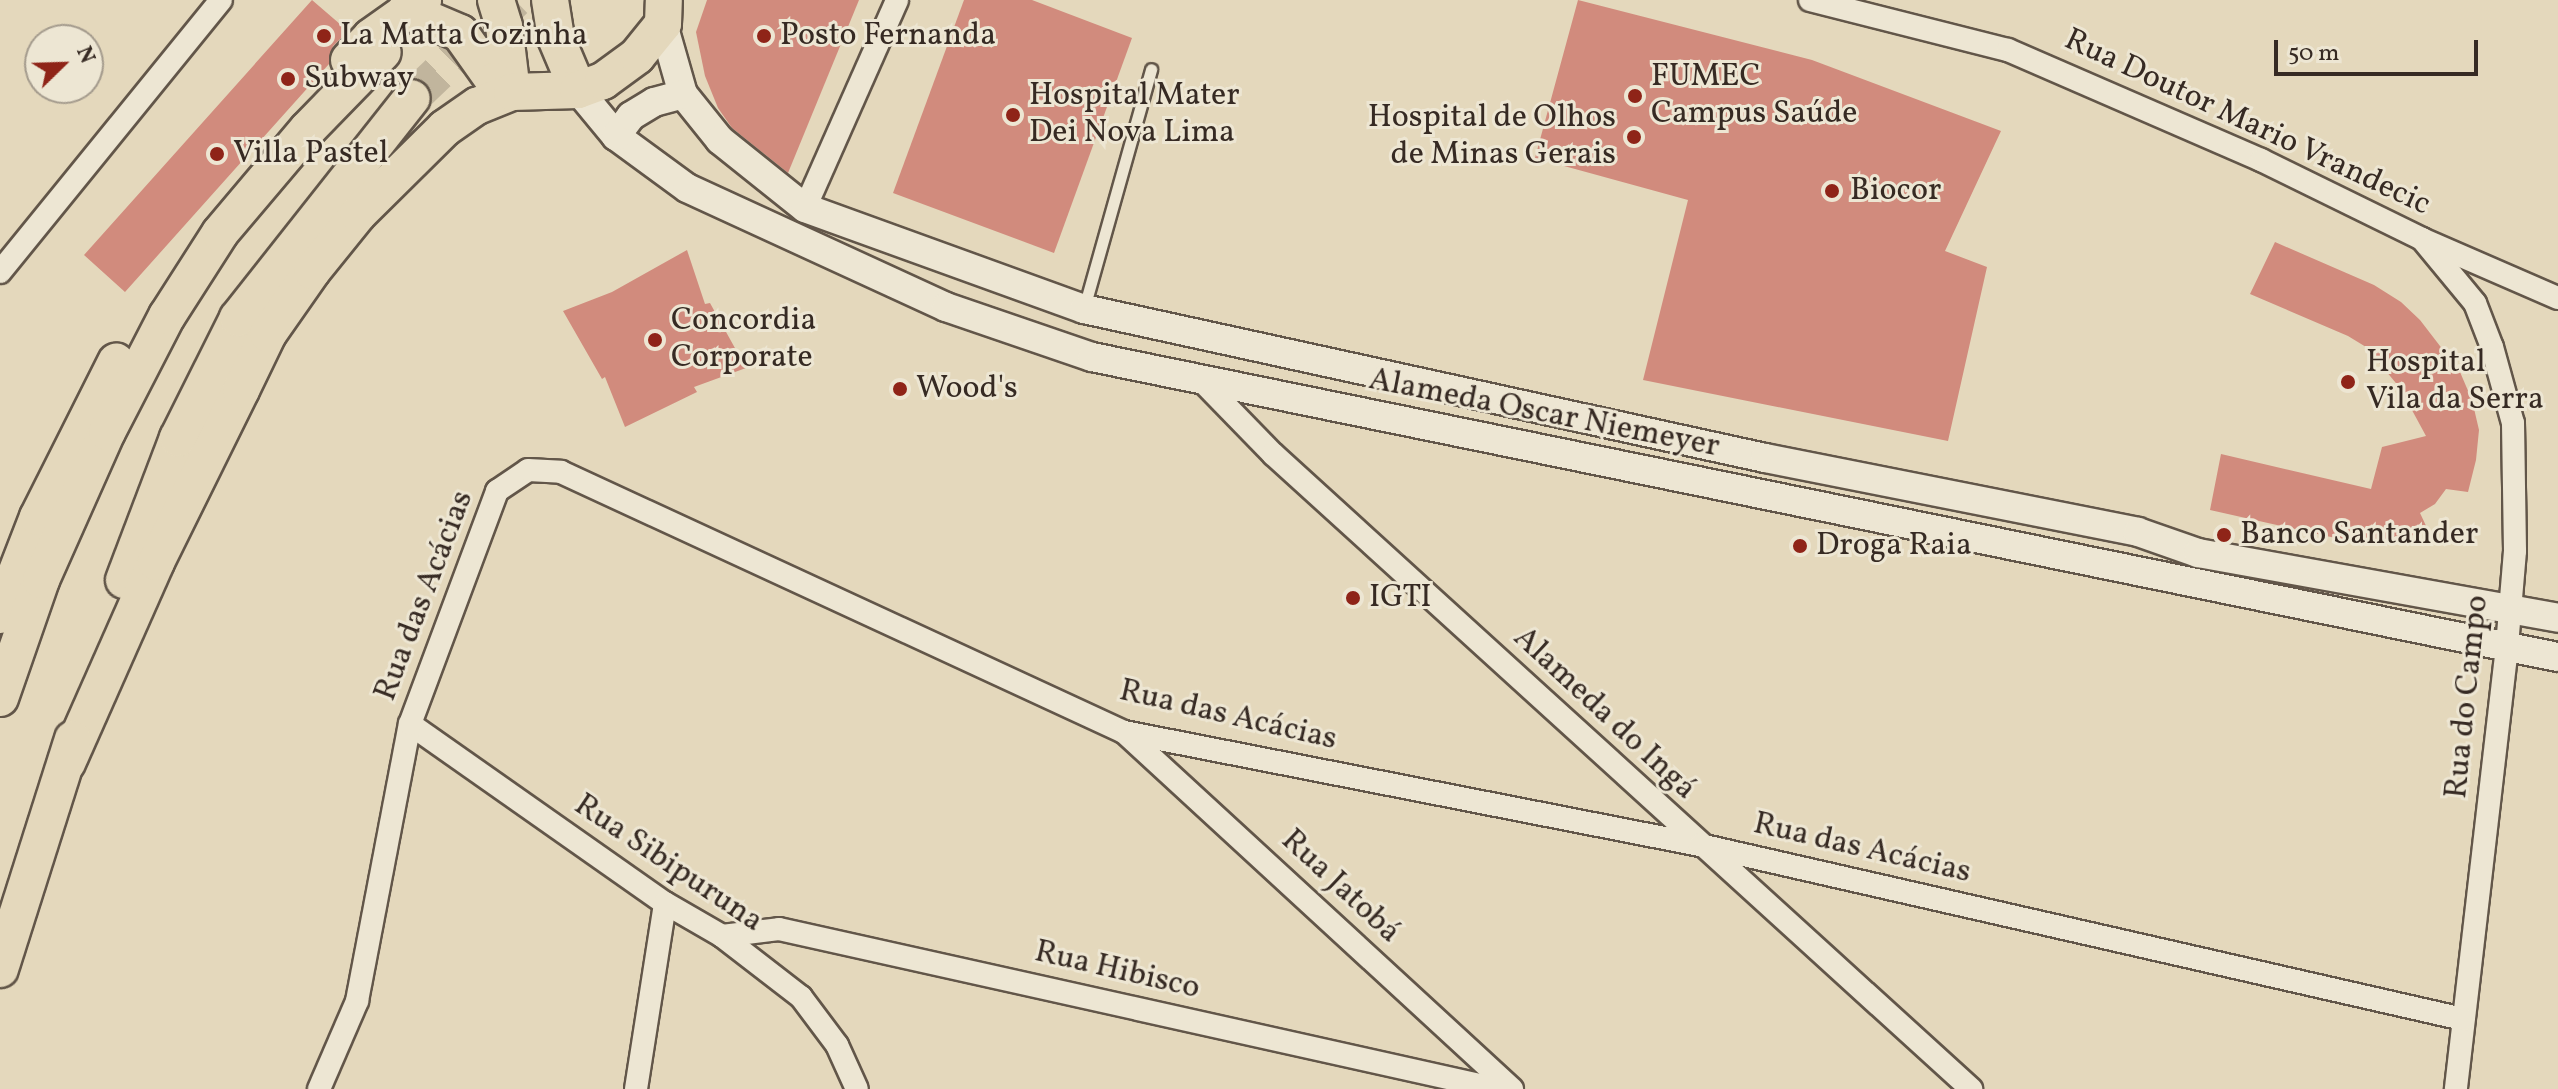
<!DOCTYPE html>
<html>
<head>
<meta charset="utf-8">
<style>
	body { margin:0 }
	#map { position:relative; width:2558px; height:1089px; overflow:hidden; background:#e4d8bc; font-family:Vollkorn,serif }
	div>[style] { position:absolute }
	.building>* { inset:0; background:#d18b7d }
	.trunk-tunnel>* { height:36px; margin-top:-18px; transform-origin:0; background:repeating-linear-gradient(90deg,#c1b59d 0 36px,transparent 0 54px) }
	.roads { filter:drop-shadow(2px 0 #625649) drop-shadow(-2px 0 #625649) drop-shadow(0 2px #625649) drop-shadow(0 -2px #625649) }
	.service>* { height:11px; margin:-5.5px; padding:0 5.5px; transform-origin:5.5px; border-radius:5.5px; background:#ede6d3 }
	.minor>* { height:22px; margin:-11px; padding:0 11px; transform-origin:11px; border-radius:11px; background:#ede6d3 }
	.tertiary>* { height:28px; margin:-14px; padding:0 14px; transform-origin:14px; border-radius:14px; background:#ede6d3 }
	.trunk>* { height:36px; margin:-18px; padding:0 18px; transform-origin:18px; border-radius:18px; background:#e4d8bc }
	.dots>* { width:22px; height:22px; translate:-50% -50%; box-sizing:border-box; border:4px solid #ede6d3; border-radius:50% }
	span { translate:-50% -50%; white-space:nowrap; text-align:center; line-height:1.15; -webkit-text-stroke:6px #ede6d3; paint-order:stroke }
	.poi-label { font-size:32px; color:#362a23 }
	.left { translate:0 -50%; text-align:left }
	.right { translate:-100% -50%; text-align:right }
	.street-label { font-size:32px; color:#362a23 }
	.north { position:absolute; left:24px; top:24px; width:80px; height:80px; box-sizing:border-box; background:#ede6d3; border:2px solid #a49b8d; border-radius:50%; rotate:67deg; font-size:22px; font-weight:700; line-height:32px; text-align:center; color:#362a23 }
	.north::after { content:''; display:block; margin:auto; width:28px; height:36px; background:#8f2418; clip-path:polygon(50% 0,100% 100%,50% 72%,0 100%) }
	.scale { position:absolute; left:2274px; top:40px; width:204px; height:36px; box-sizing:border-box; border:4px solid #362a23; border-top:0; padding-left:10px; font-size:24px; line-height:28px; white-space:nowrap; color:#362a23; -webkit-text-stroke:6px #ede6d3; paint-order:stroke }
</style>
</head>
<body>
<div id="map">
	<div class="building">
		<i style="clip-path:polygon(312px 0,348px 31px,333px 46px,329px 64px,125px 292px,84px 255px)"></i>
		<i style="clip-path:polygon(707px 0,859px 0,788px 173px,732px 128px,718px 108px,705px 76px,696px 32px)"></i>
		<i style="clip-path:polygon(964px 0,1032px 0,1132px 38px,1054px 253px,893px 193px)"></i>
		<i style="clip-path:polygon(1578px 0,1812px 60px,2001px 131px,1945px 251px,1987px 267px,1948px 441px,1643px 380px,1688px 200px,1535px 158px)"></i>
		<i style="clip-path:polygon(2275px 242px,2374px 285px,2401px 302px,2420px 320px,2460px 372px,2472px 400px,2479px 430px,2476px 460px,2468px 492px,2446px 489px,2435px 504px,2420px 513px,2428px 530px,2387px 544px,2367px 545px,2210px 510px,2221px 454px,2371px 489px,2382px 447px,2426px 436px,2400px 388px,2366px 347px,2348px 336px,2250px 294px)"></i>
		<i style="clip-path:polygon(687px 250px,705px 304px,710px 303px,746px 368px,694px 387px,697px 392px,625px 427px,605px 377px,602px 379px,563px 311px,612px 292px)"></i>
	</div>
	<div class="trunk-tunnel">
		<i style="left:412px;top:98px;width:142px;rotate:-43.6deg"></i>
	</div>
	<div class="roads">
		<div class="service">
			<i style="left:1084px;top:308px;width:248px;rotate:-74.3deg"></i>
		</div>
		<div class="minor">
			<i style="left:1810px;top:0;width:204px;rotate:14.2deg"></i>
			<i style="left:2008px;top:50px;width:276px;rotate:23.5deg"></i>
			<i style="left:2261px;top:160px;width:179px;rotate:26.1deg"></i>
			<i style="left:2422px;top:239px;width:148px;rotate:23.5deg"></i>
			<i style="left:805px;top:208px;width:227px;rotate:-66.1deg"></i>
			<i style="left:2422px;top:239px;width:83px;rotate:50.4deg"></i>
			<i style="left:2475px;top:303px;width:47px;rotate:68.9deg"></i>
			<i style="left:2492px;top:347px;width:79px;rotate:74.6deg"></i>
			<i style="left:2513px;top:423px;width:128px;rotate:89.1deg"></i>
			<i style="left:2515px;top:551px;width:96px;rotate:94.8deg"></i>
			<i style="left:2507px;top:647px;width:445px;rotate:96.6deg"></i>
			<i style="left:0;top:272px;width:350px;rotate:-50.9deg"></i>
			<i style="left:1200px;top:379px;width:105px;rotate:45.8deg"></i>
			<i style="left:1273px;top:454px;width:944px;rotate:42.29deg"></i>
			<i style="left:410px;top:724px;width:312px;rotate:35.1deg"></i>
			<i style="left:665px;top:903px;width:66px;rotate:30.1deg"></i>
			<i style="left:722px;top:936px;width:100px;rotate:37.7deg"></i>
			<i style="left:801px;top:997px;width:60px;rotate:53.1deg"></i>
			<i style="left:837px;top:1045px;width:48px;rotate:65.6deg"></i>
			<i style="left:1125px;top:733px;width:526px;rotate:42.61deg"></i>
			<i style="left:722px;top:936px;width:57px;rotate:-7deg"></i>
			<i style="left:779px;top:929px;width:736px;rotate:12.56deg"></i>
			<i style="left:319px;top:1089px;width:96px;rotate:-66.6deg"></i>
			<i style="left:357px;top:1001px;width:282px;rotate:-79.2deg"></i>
			<i style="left:410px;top:724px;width:249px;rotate:-69.5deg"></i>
			<i style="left:497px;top:491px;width:37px;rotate:-34deg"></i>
			<i style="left:528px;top:470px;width:33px;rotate:3deg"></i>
			<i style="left:561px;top:472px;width:620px;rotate:24.79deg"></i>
			<i style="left:1124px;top:732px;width:587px;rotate:11.1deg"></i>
			<i style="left:1700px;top:845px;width:783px;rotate:12.85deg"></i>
			<i style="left:636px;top:1089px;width:188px;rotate:-81.1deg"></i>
		</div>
		<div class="tertiary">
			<i style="left:663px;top:24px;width:73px;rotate:74.1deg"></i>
			<i style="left:683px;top:94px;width:59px;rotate:51.2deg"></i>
			<i style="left:720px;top:140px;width:109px;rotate:38.7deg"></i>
			<i style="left:805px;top:208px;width:297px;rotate:19.9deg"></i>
			<i style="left:1084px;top:309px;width:697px;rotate:12.34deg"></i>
			<i style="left:1765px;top:458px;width:380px;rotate:11.2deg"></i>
			<i style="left:2138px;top:532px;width:64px;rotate:19.3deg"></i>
			<i style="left:2198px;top:553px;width:366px;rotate:10.2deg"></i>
			<i style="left:578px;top:90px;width:60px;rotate:50.4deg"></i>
			<i style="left:616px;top:136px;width:88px;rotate:36.2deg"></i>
			<i style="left:687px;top:188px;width:285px;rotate:24.7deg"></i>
			<i style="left:946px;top:307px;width:154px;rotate:18.9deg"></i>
			<i style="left:1092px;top:357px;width:1496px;rotate:11.57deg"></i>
			<i style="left:616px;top:136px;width:25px;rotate:-53deg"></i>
			<i style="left:631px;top:116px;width:27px;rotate:-31deg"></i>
			<i style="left:654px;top:102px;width:30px;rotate:-15deg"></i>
		</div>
		<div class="trunk">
			<i style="left:496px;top:0;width:27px;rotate:73deg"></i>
			<i style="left:504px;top:26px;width:66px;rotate:83.1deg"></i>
			<i style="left:550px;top:0;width:38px;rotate:81deg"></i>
			<i style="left:556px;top:38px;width:56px;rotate:67.1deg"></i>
			<i style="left:406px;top:10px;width:59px;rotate:23.1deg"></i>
			<i style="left:460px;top:33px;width:59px;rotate:54.7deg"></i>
			<i style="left:494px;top:81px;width:21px;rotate:31deg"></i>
			<i style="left:349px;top:60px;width:32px;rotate:-46deg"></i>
			<i style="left:371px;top:37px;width:64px;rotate:-35.4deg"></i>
			<i style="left:124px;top:580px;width:152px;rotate:-69.2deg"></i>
			<i style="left:178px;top:438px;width:134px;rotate:-63.4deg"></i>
			<i style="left:238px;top:318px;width:280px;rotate:-51.7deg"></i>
			<i style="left:0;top:615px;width:105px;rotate:-68.8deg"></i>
			<i style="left:38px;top:517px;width:174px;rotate:-63.3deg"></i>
			<i style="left:0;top:698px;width:125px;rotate:-70.8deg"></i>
			<i style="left:41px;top:580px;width:162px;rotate:-66deg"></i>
			<i style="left:107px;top:432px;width:131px;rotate:-62.7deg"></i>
			<i style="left:167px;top:316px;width:98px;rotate:-57.4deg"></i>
			<i style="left:220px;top:233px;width:136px;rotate:-49.8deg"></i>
			<i style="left:308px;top:129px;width:107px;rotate:-45.8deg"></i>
			<i style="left:67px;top:763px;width:220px;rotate:-66.1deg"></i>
			<i style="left:156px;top:562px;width:192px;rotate:-63.7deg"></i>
			<i style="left:241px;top:390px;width:62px;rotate:-64.3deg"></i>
			<i style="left:268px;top:334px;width:77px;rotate:-55.1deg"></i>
			<i style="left:312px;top:271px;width:73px;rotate:-51.1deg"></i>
			<i style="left:358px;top:214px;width:122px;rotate:-44.7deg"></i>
			<i style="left:445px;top:128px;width:39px;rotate:-35deg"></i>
			<i style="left:477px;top:106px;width:38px;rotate:-22deg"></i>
			<i style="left:512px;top:92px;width:66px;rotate:-1.7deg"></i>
			<i style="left:578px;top:90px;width:27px;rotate:-20deg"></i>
			<i style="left:603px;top:81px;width:42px;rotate:-36.3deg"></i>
			<i style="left:637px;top:56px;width:41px;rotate:-50.9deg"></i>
			<i style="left:663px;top:24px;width:24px;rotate:-88deg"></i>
			<i style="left:0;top:969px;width:241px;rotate:-72.4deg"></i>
		</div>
	</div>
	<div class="dots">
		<i style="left:324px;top:36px;background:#8f2418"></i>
		<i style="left:764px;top:36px;background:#8f2418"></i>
		<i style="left:288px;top:79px;background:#8f2418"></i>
		<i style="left:1635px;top:96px;background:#8f2418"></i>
		<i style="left:1013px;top:115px;background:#8f2418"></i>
		<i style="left:1634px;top:137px;background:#8f2418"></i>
		<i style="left:217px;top:154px;background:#8f2418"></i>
		<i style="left:1832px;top:191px;background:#8f2418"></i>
		<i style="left:655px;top:340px;background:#8f2418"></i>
		<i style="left:2348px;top:382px;background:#8f2418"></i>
		<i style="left:900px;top:389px;background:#8f2418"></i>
		<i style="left:2224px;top:535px;background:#8f2418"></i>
		<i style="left:1800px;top:546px;background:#8f2418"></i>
		<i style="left:1353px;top:598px;background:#8f2418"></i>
	</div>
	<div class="poi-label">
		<span class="left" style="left:340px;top:36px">La Matta Cozinha</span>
		<span class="left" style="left:780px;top:36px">Posto Fernanda</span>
		<span class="left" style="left:1651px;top:96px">FUMEC<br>Campus Saúde</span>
		<span class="left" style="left:304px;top:79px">Subway</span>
		<span class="left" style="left:1029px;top:115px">Hospital Mater<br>Dei Nova Lima</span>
		<span class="right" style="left:1616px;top:137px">Hospital de Olhos<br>de Minas Gerais</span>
		<span class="left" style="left:233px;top:154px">Villa Pastel</span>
		<span class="left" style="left:1850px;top:191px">Biocor</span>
		<span class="left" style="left:671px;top:340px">Concordia<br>Corporate</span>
		<span class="left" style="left:2366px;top:382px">Hospital<br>Vila da Serra</span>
		<span class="left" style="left:916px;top:389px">Wood's</span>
		<span class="left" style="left:2240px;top:535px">Banco Santander</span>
		<span class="left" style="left:1816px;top:546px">Droga Raia</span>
		<span class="left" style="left:1369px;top:598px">IGTI</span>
	</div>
	<div class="street-label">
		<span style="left:2247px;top:123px;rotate:25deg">Rua Doutor Mario Vrandecic</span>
		<span style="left:1544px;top:414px;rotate:11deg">Alameda Oscar Niemeyer</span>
		<span style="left:425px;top:596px;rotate:-69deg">Rua das Acácias</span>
		<span style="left:2468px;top:697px;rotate:-84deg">Rua do Campo</span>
		<span style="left:1604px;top:714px;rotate:43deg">Alameda do Ingá</span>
		<span style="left:1228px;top:716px;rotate:13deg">Rua das Acácias</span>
		<span style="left:1862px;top:849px;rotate:13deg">Rua das Acácias</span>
		<span style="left:668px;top:864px;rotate:34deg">Rua Sibipuruna</span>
		<span style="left:1340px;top:887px;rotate:43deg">Rua Jatobá</span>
		<span style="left:1117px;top:971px;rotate:13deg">Rua Hibisco</span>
	</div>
	<div class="north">N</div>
	<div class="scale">50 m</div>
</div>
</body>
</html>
